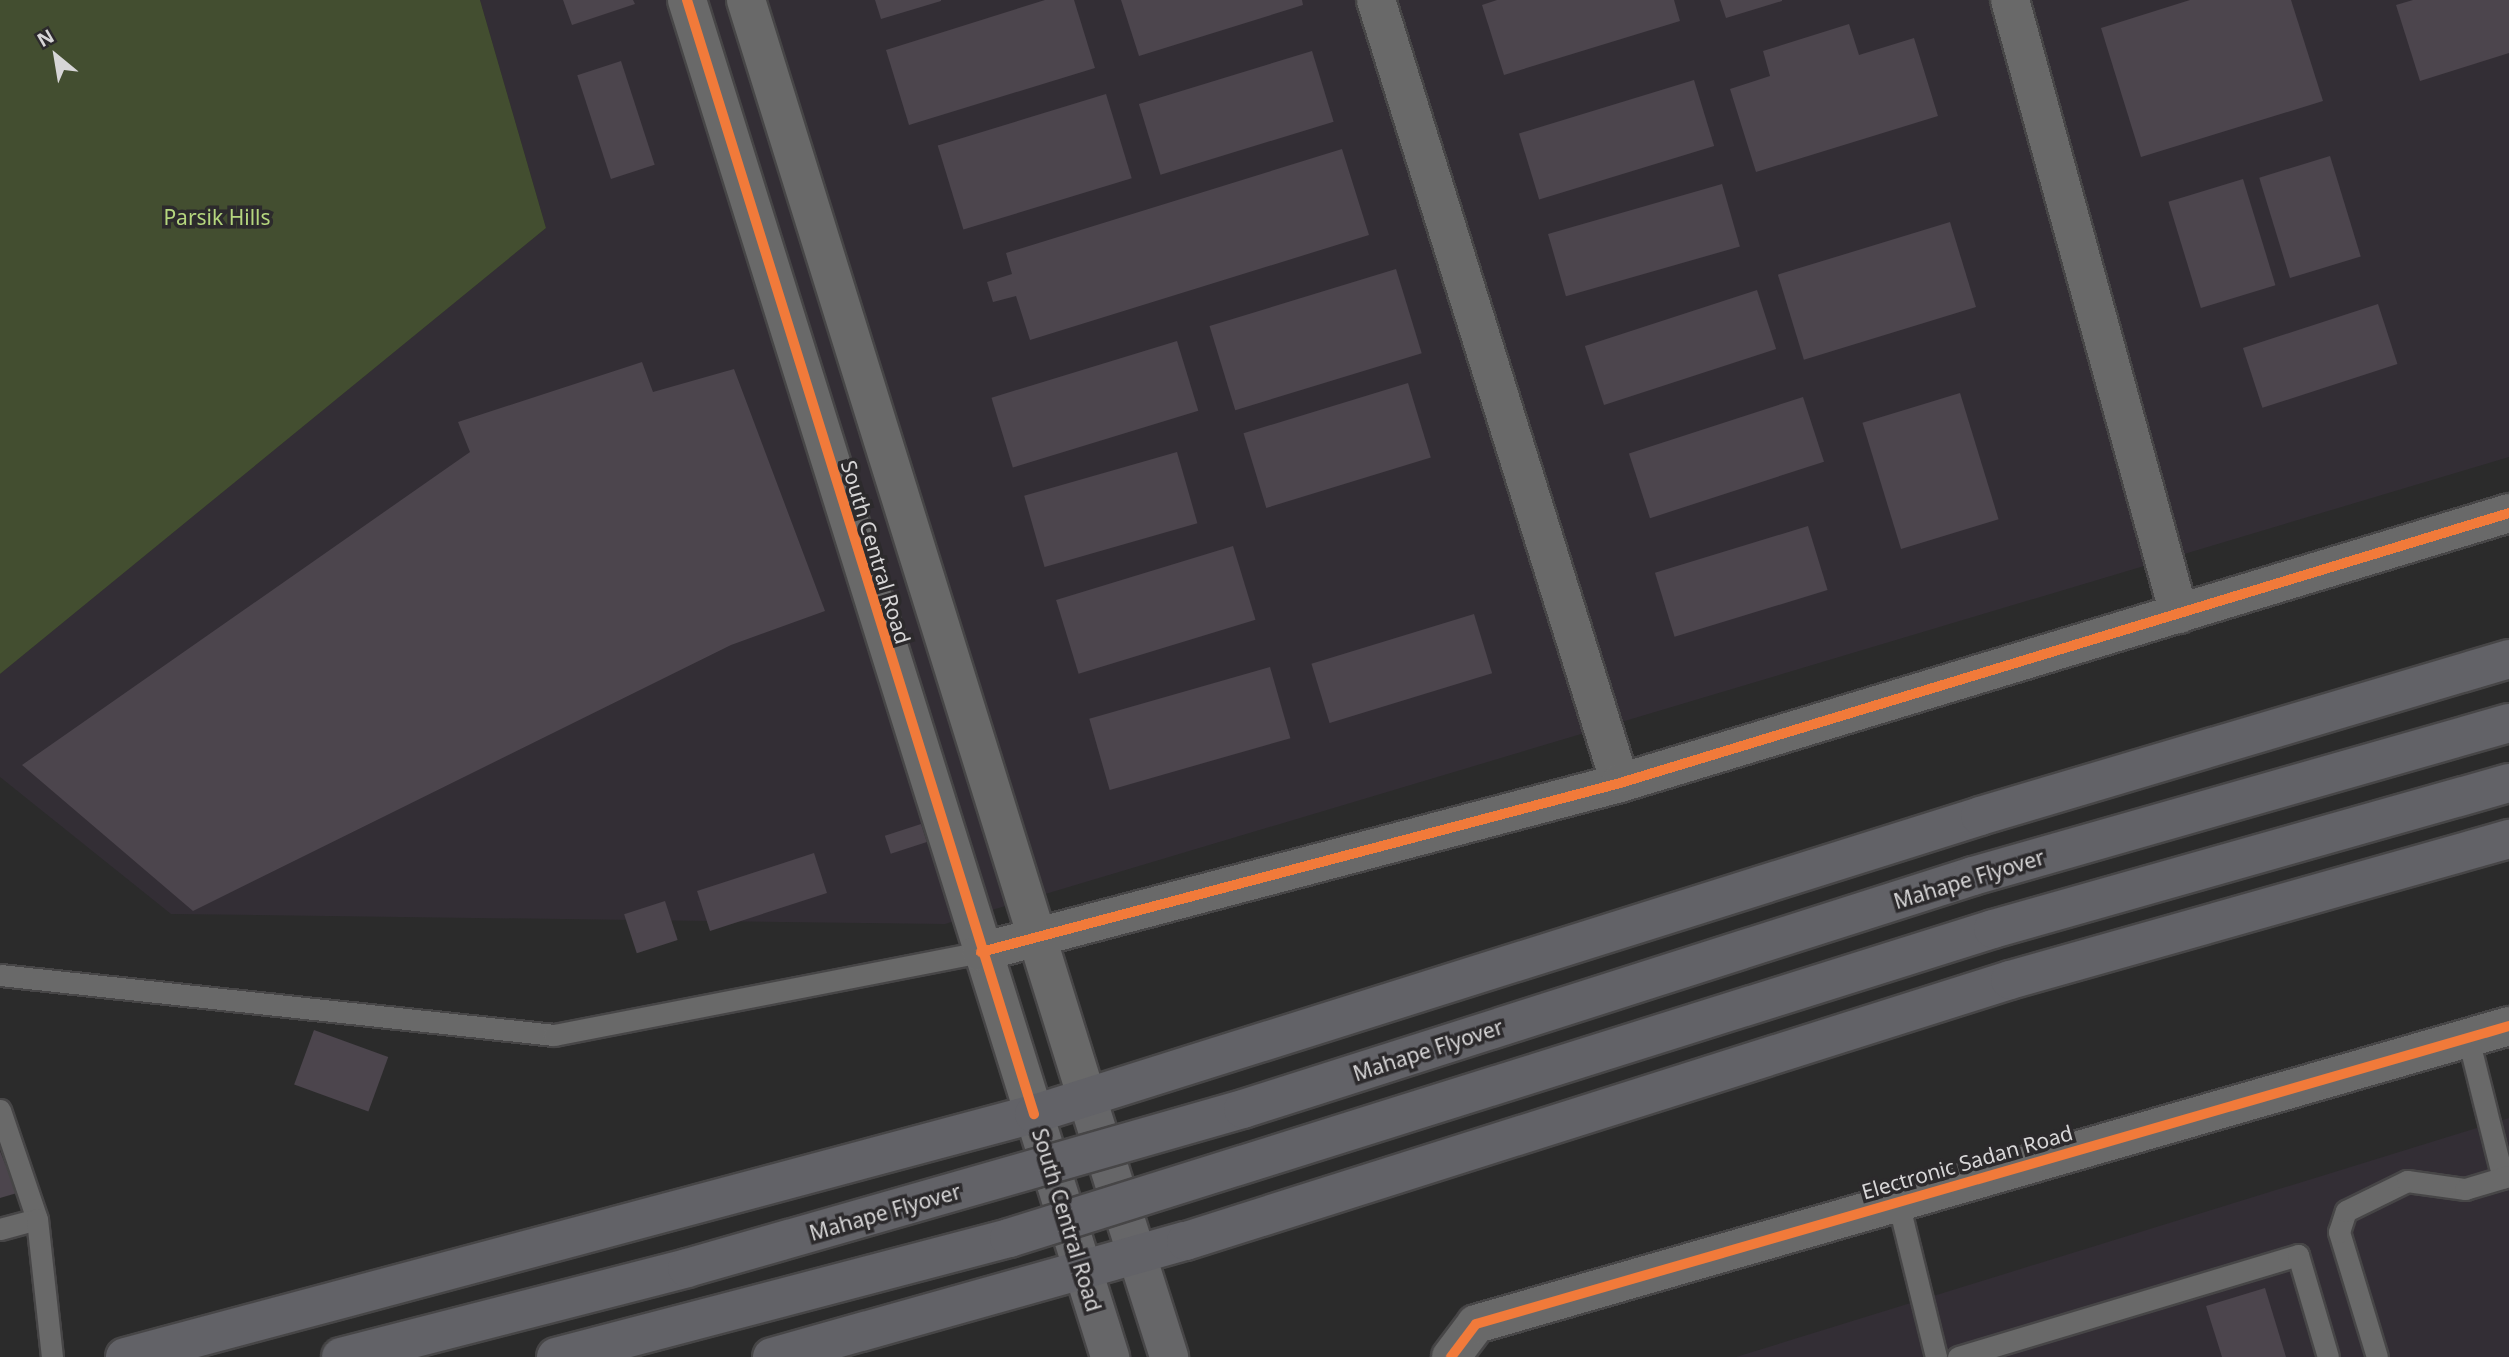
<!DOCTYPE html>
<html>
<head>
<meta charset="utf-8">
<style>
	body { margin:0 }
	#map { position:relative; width:2509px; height:1357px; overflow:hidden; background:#2b2b2b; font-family:"Noto Sans",sans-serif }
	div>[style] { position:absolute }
	.built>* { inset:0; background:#332e35 }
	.green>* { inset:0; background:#434e30 }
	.building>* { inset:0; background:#4c454d; transform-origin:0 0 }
	.roads { filter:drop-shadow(2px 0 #474647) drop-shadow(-2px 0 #474647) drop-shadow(0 2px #474647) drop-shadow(0 -2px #474647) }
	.lane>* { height:21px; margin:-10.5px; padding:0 10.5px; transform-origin:10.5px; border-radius:10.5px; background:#696969 }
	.street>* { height:38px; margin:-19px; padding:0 19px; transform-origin:19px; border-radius:19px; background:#696969 }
	.secondary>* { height:38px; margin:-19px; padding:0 19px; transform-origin:19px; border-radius:19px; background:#666668 }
	.primary>* { height:38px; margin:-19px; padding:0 19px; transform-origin:19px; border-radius:19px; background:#626267 }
	.bridges { filter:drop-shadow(2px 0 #474647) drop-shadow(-2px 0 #474647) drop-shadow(0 2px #474647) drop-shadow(0 -2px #474647) }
	.primary-bridge>* { height:38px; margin:-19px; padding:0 19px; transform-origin:19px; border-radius:19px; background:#626267 }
	.cycleway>* { height:10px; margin:-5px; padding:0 5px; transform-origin:5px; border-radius:5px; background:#f17a3a }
	span { translate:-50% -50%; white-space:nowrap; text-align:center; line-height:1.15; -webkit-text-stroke:7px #2c2a2c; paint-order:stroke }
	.park-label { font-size:21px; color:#b5d67e }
	.street-label { font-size:21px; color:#d7d6d7 }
	.north { position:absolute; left:21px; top:21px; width:70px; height:70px; -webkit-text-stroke:5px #2c2a2c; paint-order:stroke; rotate:330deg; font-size:19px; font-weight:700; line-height:28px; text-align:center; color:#d7d6d7 }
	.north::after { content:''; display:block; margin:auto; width:24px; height:32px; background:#d7d6d7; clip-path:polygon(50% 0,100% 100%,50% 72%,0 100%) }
</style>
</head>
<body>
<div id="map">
	<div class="built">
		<i style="clip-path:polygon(480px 0,2509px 0,2509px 457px,945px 924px,171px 914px,0 777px,0 674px,546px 228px)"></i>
		<i style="clip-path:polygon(2509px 1118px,2509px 1357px,1736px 1357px)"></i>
	</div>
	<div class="green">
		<i style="clip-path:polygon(0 0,480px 0,546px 228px,0 674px)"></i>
	</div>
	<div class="building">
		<i style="clip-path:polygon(563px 0,633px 0,635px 4px,572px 25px)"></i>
		<i style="clip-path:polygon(875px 0,941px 0,941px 1px,881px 19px)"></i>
		<i style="clip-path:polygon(1045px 0,1074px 0,1095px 68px,909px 125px,886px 50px)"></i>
		<i style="clip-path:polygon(1121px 0,1302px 0,1303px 5px,1139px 56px)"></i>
		<i style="clip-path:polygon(1497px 0,1674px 0,1680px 21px,1504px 75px,1482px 5px)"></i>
		<i style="clip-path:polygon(1720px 0,1782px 0,1782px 1px,1726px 18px)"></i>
		<i style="clip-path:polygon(2190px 0,2291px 0,2323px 101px,2141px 157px,2101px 28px)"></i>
		<i style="clip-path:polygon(2413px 0,2509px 0,2509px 53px,2420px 81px,2396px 5px)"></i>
		<i style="clip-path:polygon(1849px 24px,1859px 55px,1914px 38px,1938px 116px,1756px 172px,1730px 89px,1770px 76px,1763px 51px)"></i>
		<i style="left:1312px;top:51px;width:74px;height:181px;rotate:73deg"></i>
		<i style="left:621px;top:61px;width:109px;height:46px;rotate:72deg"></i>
		<i style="left:1694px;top:80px;width:69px;height:183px;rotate:73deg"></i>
		<i style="left:1106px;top:94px;width:88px;height:176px;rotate:73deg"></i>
		<i style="clip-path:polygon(1342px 149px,1369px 235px,1030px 340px,1016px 296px,993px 302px,987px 282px,1012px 274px,1006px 253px)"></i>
		<i style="left:2330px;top:156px;width:105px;height:74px;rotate:73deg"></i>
		<i style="left:2243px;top:179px;width:111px;height:78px;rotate:73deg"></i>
		<i style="left:1722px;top:184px;width:65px;height:181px;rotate:74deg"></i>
		<i style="left:1950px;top:222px;width:89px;height:180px;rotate:73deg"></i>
		<i style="left:1396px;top:269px;width:88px;height:195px;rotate:73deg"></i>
		<i style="left:1757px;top:290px;width:62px;height:181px;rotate:72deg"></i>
		<i style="left:2378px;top:304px;width:63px;height:142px;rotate:72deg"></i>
		<i style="left:1177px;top:341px;width:73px;height:194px;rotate:73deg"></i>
		<i style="clip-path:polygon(642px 362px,653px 392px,734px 369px,825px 611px,731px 645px,193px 911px,22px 765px,470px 452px,458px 422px)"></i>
		<i style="left:1408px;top:383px;width:78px;height:172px;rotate:73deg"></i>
		<i style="left:1960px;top:393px;width:132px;height:102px;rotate:73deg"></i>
		<i style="left:1803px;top:397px;width:68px;height:183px;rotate:72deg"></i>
		<i style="left:1177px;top:452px;width:74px;height:159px;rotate:74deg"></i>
		<i style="left:1808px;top:526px;width:67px;height:160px;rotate:73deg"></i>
		<i style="left:1233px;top:546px;width:77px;height:185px;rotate:73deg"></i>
		<i style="left:1474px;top:614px;width:62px;height:170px;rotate:73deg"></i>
		<i style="left:1270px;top:667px;width:74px;height:188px;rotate:74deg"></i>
		<i style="left:921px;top:824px;width:19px;height:38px;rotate:72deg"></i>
		<i style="left:814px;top:853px;width:42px;height:123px;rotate:72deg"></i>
		<i style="left:665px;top:901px;width:41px;height:43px;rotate:72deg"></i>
		<i style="left:314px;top:1030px;width:79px;height:58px;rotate:20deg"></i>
		<i style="clip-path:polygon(0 1151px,17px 1193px,0 1198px)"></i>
		<i style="clip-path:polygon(2265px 1288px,2286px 1357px,2222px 1357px,2206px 1306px)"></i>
	</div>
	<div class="roads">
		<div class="lane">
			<i style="left:0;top:975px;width:557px;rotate:6.18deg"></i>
			<i style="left:554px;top:1035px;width:435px;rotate:-11deg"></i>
			<i style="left:2468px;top:1038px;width:144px;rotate:76deg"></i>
			<i style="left:0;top:1110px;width:115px;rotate:71.3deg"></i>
			<i style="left:1898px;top:1202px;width:160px;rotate:76.2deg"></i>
			<i style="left:0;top:1229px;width:38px;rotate:-15deg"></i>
			<i style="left:37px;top:1219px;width:139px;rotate:83.8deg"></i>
			<i style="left:1958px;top:1357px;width:355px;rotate:-16.7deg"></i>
			<i style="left:2298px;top:1255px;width:106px;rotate:73.6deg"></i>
			<i style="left:2377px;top:1357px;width:131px;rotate:-106.9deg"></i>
			<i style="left:2339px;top:1232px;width:22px;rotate:-72deg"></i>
			<i style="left:2346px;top:1211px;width:68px;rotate:-26.2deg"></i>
			<i style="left:2407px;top:1181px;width:59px;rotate:7.9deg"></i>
			<i style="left:2465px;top:1189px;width:46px;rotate:-16.5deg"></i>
		</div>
		<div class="street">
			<i style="left:687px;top:0;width:1167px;rotate:72.7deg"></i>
			<i style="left:746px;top:0;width:1150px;rotate:72.75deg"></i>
			<i style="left:1376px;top:0;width:820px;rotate:72.69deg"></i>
			<i style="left:2010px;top:0;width:637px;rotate:74.61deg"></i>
			<i style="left:981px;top:952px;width:661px;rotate:-14.81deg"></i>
			<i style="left:1620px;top:783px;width:929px;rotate:-16.89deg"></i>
			<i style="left:1451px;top:1357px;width:41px;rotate:-52.9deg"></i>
			<i style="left:1476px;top:1324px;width:1075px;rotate:-16.09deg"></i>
		</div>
		<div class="secondary">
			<i style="left:1087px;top:1098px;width:272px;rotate:72.4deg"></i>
			<i style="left:1034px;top:1114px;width:255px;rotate:72.6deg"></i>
		</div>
		<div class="primary">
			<i style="left:125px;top:1357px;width:941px;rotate:-14.97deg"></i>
			<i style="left:1034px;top:1114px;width:992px;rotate:-17.48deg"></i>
			<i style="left:1980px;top:816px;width:552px;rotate:-16.53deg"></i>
			<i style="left:772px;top:1357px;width:430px;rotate:-15.7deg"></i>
			<i style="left:1186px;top:1241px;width:864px;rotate:-17.58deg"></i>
			<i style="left:2010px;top:980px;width:519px;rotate:-15.78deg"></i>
		</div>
	</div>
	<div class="bridges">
		<div class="primary-bridge">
			<i style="left:341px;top:1357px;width:357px;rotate:-14.4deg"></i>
			<i style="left:687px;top:1268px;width:578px;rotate:-15.96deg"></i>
			<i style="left:1243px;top:1109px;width:766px;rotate:-17.7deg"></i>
			<i style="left:1973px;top:876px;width:557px;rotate:-15.93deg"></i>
			<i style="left:556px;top:1357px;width:468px;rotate:-14.7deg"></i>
			<i style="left:1009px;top:1238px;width:1031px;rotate:-17.43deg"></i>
			<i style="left:1993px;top:929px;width:536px;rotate:-15.8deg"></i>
		</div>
	</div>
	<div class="cycleway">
		<i style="left:687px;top:0;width:1167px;rotate:72.7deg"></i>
		<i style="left:981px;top:952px;width:661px;rotate:-14.81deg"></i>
		<i style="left:1620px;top:783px;width:929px;rotate:-16.89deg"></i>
		<i style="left:1451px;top:1357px;width:41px;rotate:-52.9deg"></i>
		<i style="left:1476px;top:1324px;width:1075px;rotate:-16.09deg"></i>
	</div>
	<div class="park-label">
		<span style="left:217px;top:217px">Parsik Hills</span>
	</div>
	<div class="street-label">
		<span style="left:876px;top:552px;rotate:73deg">South Central Road</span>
		<span style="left:1969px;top:879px;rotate:-17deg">Mahape Flyover</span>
		<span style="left:1428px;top:1050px;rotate:-18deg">Mahape Flyover</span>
		<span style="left:1967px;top:1162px;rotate:-16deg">Electronic Sadan Road</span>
		<span style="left:885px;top:1212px;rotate:-16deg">Mahape Flyover</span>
		<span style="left:1067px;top:1220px;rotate:73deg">South Central Road</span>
	</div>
	<div class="north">N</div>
</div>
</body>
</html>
